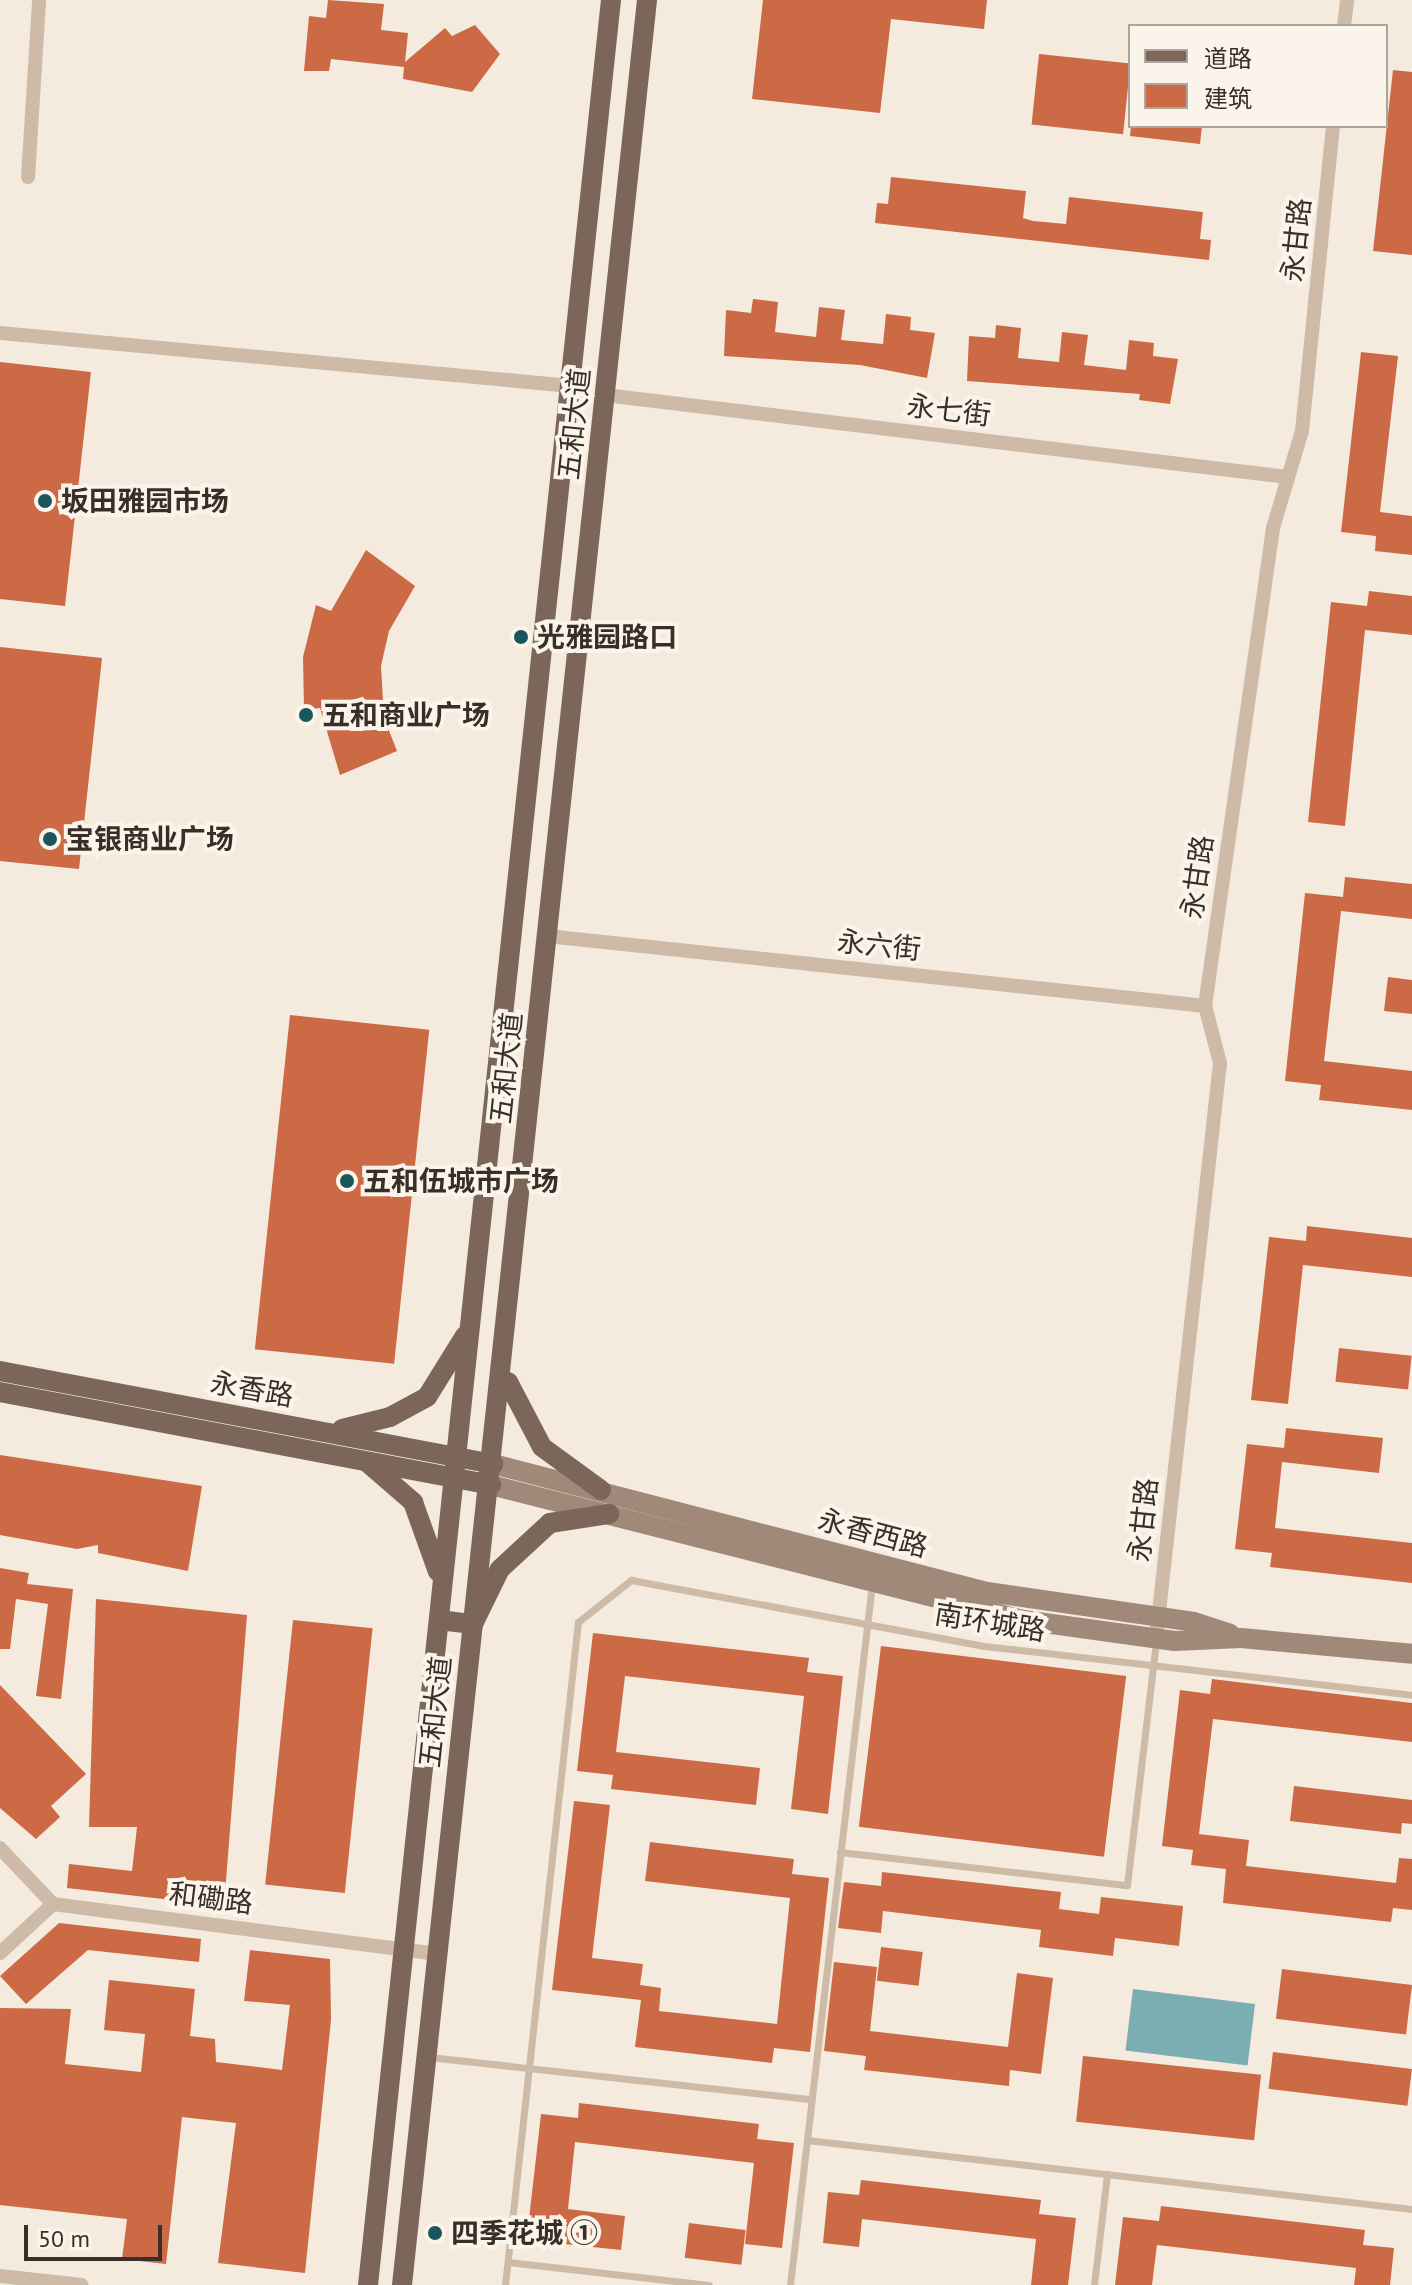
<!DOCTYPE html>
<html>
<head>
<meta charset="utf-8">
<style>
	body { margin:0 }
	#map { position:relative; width:1412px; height:2285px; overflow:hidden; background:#f4eade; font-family:"PT Sans","Noto Sans SC",sans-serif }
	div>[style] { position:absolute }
	.water>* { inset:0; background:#7baeb2; transform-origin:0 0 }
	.building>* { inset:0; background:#cb6a44; transform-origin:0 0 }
	.service>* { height:7px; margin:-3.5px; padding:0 3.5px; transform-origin:3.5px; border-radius:3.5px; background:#cdbba8 }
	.minor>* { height:14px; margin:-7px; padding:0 7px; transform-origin:7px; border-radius:7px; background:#cdbba8 }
	.secondary>* { height:20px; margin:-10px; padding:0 10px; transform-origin:10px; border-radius:10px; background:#a1897a }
	.primary>* { height:20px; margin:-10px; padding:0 10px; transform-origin:10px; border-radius:10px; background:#7c6659 }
	.dots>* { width:22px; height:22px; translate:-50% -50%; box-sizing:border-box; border:4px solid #fbf4ea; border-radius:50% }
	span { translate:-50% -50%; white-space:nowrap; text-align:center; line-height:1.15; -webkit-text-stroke:8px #fbf4ea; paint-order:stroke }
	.street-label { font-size:28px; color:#392f29 }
	.poi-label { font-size:28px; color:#392f29; font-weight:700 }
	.left { translate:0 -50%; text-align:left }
	.legend { position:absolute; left:1128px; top:24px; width:260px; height:104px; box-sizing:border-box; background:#fbf4ea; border:2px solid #ada59d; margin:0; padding:10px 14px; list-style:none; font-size:24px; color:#392f29 }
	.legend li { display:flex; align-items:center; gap:16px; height:40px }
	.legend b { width:40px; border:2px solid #ada59d }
	.scale { position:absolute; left:24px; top:2225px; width:138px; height:36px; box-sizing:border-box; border:4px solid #392f29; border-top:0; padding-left:10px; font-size:24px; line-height:28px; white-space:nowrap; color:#392f29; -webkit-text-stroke:6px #fbf4ea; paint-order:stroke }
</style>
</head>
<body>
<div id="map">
	<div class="water">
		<i style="left:1133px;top:1989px;width:123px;height:62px;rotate:7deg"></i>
	</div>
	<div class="building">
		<i style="clip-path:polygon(328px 0,384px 4px,381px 30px,408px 33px,405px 62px,445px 28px,452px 36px,475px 25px,500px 54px,472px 92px,403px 79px,404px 67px,331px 59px,329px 71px,304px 71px,309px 16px,326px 18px)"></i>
		<i style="clip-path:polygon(763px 0,987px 0,984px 29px,891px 19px,880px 113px,752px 99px)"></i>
		<i style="left:1039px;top:54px;width:92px;height:71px;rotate:6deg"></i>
		<i style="clip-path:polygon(1393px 70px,1412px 72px,1412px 255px,1373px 251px)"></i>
		<i style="clip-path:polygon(1131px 126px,1202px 126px,1200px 144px,1130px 136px)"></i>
		<i style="clip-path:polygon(891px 177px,1026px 191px,1023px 218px,1033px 221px,1066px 224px,1069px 197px,1203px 212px,1200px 239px,1211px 240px,1209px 260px,875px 223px,877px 203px,888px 204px)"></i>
		<i style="clip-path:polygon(753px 299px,778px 302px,775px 332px,816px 337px,819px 307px,845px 310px,841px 340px,883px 344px,886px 314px,911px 317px,910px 330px,935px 333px,927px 378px,860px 365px,724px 356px,726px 310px,751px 313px)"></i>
		<i style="clip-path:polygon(996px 325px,1021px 328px,1018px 358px,1059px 362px,1062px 332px,1088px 335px,1084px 365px,1126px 370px,1129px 340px,1154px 343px,1153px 356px,1178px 359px,1170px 404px,1139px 400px,1140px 394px,967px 381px,969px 336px,995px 338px)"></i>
		<i style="clip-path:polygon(1361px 352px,1398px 356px,1380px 512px,1412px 516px,1412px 555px,1375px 551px,1376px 536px,1341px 532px)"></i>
		<i style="clip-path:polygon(0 362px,91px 372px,65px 606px,0 599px)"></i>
		<i style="clip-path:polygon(366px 550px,415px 586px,389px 631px,381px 666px,384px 718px,397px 751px,340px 775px,320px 708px,304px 710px,303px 657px,316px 605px,331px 611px)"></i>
		<i style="clip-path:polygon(1369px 591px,1412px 596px,1412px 635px,1365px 630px,1345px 826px,1308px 822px,1331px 602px,1367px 606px)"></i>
		<i style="clip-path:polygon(0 647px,102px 658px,79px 869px,0 861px)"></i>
		<i style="clip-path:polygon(1345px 877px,1412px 884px,1412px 919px,1341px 911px,1324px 1061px,1412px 1071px,1412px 1110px,1319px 1100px,1321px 1085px,1285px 1081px,1305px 893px,1343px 897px)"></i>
		<i style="clip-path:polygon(1388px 977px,1412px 980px,1412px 1014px,1384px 1011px)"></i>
		<i style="left:290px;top:1015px;width:140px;height:336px;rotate:6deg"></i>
		<i style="clip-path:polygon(1307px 1226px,1412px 1238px,1412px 1277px,1303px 1265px,1288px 1404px,1251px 1400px,1269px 1237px,1306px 1241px)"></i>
		<i style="left:1339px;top:1348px;width:73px;height:34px;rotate:6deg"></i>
		<i style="clip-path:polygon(1286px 1428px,1383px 1438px,1379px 1473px,1282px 1462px,1275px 1528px,1412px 1543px,1412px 1583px,1270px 1567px,1272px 1553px,1235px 1549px,1247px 1444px,1284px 1448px)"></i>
		<i style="clip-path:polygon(0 1455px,202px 1486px,188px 1571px,98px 1553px,98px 1545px,77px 1549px,0 1535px)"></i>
		<i style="clip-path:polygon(0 1568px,29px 1573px,27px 1584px,73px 1589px,61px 1699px,36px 1696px,48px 1604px,16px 1599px,10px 1649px,0 1649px)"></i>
		<i style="clip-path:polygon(96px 1599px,247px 1615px,224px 1906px,67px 1888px,69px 1864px,132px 1871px,137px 1827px,89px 1827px)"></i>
		<i style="left:293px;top:1620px;width:80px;height:266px;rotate:6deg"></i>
		<i style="clip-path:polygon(593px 1633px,809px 1658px,807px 1672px,843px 1676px,828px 1814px,791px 1809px,804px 1696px,625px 1676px,616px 1752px,760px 1768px,756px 1805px,611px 1789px,613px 1775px,577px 1771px)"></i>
		<i style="left:881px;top:1646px;width:247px;height:182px;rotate:7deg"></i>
		<i style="clip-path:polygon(1212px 1679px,1412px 1703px,1412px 1742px,1213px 1719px,1199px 1834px,1249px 1840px,1246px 1866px,1396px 1883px,1399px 1858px,1412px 1859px,1412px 1910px,1393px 1908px,1391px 1922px,1223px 1903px,1226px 1869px,1191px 1865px,1193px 1850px,1162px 1846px,1180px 1690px,1210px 1694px)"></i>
		<i style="clip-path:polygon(0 1685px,86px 1774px,51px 1806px,60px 1817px,36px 1839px,0 1808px)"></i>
		<i style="clip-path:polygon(1294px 1786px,1412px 1800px,1412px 1824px,1402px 1823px,1401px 1834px,1290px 1821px)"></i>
		<i style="clip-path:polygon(574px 1801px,610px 1805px,592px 1958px,643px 1964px,640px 1985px,661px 1988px,659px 2011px,777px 2024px,790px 1898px,645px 1881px,650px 1842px,794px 1859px,792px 1874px,829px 1878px,810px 2052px,774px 2048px,772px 2063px,635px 2047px,641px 2000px,552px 1990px)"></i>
		<i style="clip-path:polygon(882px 1872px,1061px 1892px,1059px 1909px,1099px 1914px,1101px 1897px,1183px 1906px,1179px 1946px,1115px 1938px,1113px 1956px,1039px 1947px,1041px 1930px,883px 1911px,881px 1933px,838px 1928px,844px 1882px,881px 1886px)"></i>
		<i style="clip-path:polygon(59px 1923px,201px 1939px,199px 1962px,88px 1950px,26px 2004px,0 1976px)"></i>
		<i style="left:881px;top:1947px;width:42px;height:34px;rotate:7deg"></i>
		<i style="clip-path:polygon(250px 1950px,330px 1959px,331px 2020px,305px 2273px,218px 2263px,236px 2123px,182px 2117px,166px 2264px,122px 2259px,127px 2219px,0 2205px,0 2008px,71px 2009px,65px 2064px,141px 2072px,145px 2034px,104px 2030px,109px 1980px,195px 1989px,190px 2036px,215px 2039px,216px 2062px,282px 2070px,290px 2005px,244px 2001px)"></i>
		<i style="clip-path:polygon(834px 1962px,877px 1967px,870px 2031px,1008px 2047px,1017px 1973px,1053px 1978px,1041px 2074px,1010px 2070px,1009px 2086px,864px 2070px,866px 2056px,824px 2051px)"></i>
		<i style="left:1282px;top:1969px;width:131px;height:50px;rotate:7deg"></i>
		<i style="left:1273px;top:2052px;width:140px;height:37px;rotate:7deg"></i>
		<i style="left:1083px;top:2056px;width:179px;height:66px;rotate:6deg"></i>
		<i style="clip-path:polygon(579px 2103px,759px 2124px,757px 2139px,794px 2143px,782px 2248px,745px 2244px,754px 2163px,575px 2142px,568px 2209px,625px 2216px,621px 2250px,564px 2244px,566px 2223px,529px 2219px,541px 2114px,578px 2118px)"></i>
		<i style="clip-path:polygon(861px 2180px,1041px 2200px,1039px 2214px,1076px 2218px,1068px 2285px,1031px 2285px,1036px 2239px,862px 2219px,859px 2247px,823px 2243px,828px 2192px,859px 2195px)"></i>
		<i style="clip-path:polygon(1161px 2206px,1365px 2230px,1363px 2245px,1394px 2248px,1390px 2285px,1354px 2285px,1356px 2268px,1157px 2245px,1152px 2285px,1115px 2285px,1123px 2217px,1159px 2221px)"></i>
		<i style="left:689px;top:2223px;width:57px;height:35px;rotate:7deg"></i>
	</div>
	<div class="service">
		<i style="left:840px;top:1852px;width:289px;rotate:6.6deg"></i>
		<i style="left:1127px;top:1885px;width:246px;rotate:-83.2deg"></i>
		<i style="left:429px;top:2057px;width:385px;rotate:6.3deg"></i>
		<i style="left:807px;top:2140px;width:609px;rotate:6.51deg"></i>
		<i style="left:508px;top:2262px;width:202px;rotate:6.5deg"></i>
		<i style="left:505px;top:2285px;width:667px;rotate:-83.72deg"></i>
		<i style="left:578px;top:1622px;width:68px;rotate:-38.4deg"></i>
		<i style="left:631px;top:1580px;width:359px;rotate:10.6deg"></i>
		<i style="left:984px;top:1646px;width:431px;rotate:6.5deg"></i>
		<i style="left:790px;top:2285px;width:706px;rotate:-83.33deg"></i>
		<i style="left:1094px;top:2285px;width:112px;rotate:-83.3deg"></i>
	</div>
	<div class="minor">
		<i style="left:1344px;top:26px;width:26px;rotate:-83deg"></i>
		<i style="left:28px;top:177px;width:177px;rotate:-86.4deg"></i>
		<i style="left:0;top:333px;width:573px;rotate:5.3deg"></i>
		<i style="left:605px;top:395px;width:688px;rotate:6.85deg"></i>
		<i style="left:547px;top:936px;width:662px;rotate:6.07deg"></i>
		<i style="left:1156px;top:1639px;width:580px;rotate:-83.66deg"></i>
		<i style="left:1220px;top:1063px;width:59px;rotate:-104.7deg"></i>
		<i style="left:1205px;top:1006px;width:483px;rotate:-81.9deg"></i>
		<i style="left:1273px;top:528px;width:101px;rotate:-73.4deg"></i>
		<i style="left:1302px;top:431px;width:307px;rotate:-84.2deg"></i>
		<i style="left:0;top:1848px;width:77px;rotate:46.6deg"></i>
		<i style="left:53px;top:1904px;width:388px;rotate:7.4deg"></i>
		<i style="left:0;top:1953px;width:72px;rotate:-42.8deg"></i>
		<i style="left:0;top:2276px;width:82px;rotate:6.3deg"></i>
	</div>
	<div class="secondary">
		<i style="left:493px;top:1464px;width:510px;rotate:14.53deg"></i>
		<i style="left:987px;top:1592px;width:209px;rotate:8.2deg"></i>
		<i style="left:1194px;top:1622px;width:38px;rotate:18deg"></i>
		<i style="left:491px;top:1485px;width:549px;rotate:14.24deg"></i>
		<i style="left:1023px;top:1620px;width:153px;rotate:7.9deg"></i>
		<i style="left:1175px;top:1641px;width:66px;rotate:-2.6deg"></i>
		<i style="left:1241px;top:1638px;width:172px;rotate:5.3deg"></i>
	</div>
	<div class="primary">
		<i style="left:0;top:1371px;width:502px;rotate:10.68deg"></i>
		<i style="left:508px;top:1382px;width:73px;rotate:62.4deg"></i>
		<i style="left:542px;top:1447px;width:73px;rotate:36.1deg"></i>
		<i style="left:0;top:1392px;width:500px;rotate:10.7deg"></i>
		<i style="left:342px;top:1429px;width:49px;rotate:-14deg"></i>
		<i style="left:390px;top:1417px;width:42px;rotate:-28.4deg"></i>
		<i style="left:427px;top:1397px;width:72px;rotate:-58.1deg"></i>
		<i style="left:368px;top:1463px;width:60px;rotate:40.9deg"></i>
		<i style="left:413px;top:1502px;width:74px;rotate:70.3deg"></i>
		<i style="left:439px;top:1620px;width:34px;rotate:7deg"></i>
		<i style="left:473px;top:1624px;width:61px;rotate:-63.9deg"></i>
		<i style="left:500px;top:1569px;width:68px;rotate:-42.6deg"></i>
		<i style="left:550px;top:1523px;width:60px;rotate:-8.7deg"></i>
		<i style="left:368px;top:2285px;width:2298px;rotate:-83.93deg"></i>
		<i style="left:402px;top:2285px;width:2298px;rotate:-83.88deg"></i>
	</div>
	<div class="dots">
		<i style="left:45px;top:501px;background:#1c565d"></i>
		<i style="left:521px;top:637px;background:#1c565d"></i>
		<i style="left:306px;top:715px;background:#1c565d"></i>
		<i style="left:50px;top:839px;background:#1c565d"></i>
		<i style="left:347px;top:1181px;background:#1c565d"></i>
		<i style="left:435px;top:2233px;background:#1c565d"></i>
	</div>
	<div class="street-label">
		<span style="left:1296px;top:240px;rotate:-84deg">永甘路</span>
		<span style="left:949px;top:410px;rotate:7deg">永七街</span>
		<span style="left:574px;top:424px;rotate:-84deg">五和大道</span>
		<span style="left:1197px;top:877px;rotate:-82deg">永甘路</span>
		<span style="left:879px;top:945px;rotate:6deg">永六街</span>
		<span style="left:506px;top:1068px;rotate:-84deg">五和大道</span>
		<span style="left:252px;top:1389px;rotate:10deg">永香路</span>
		<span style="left:1143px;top:1520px;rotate:-84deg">永甘路</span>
		<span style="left:873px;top:1533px;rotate:15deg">永香西路</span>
		<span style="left:990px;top:1622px;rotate:9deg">南环城路</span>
		<span style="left:435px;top:1712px;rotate:-84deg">五和大道</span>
		<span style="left:211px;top:1898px;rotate:7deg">和磡路</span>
	</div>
	<div class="poi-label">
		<span class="left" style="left:61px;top:501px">坂田雅园市场</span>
		<span class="left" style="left:537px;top:637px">光雅园路口</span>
		<span class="left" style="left:322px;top:715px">五和商业广场</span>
		<span class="left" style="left:66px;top:839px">宝银商业广场</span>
		<span class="left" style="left:363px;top:1181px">五和伍城市广场</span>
		<span class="left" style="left:451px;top:2233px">四季花城 ①</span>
	</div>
	<ul class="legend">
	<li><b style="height:10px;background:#7c6659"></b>道路</li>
	<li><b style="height:22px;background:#cb6a44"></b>建筑</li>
	</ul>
	<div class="scale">50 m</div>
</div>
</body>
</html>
